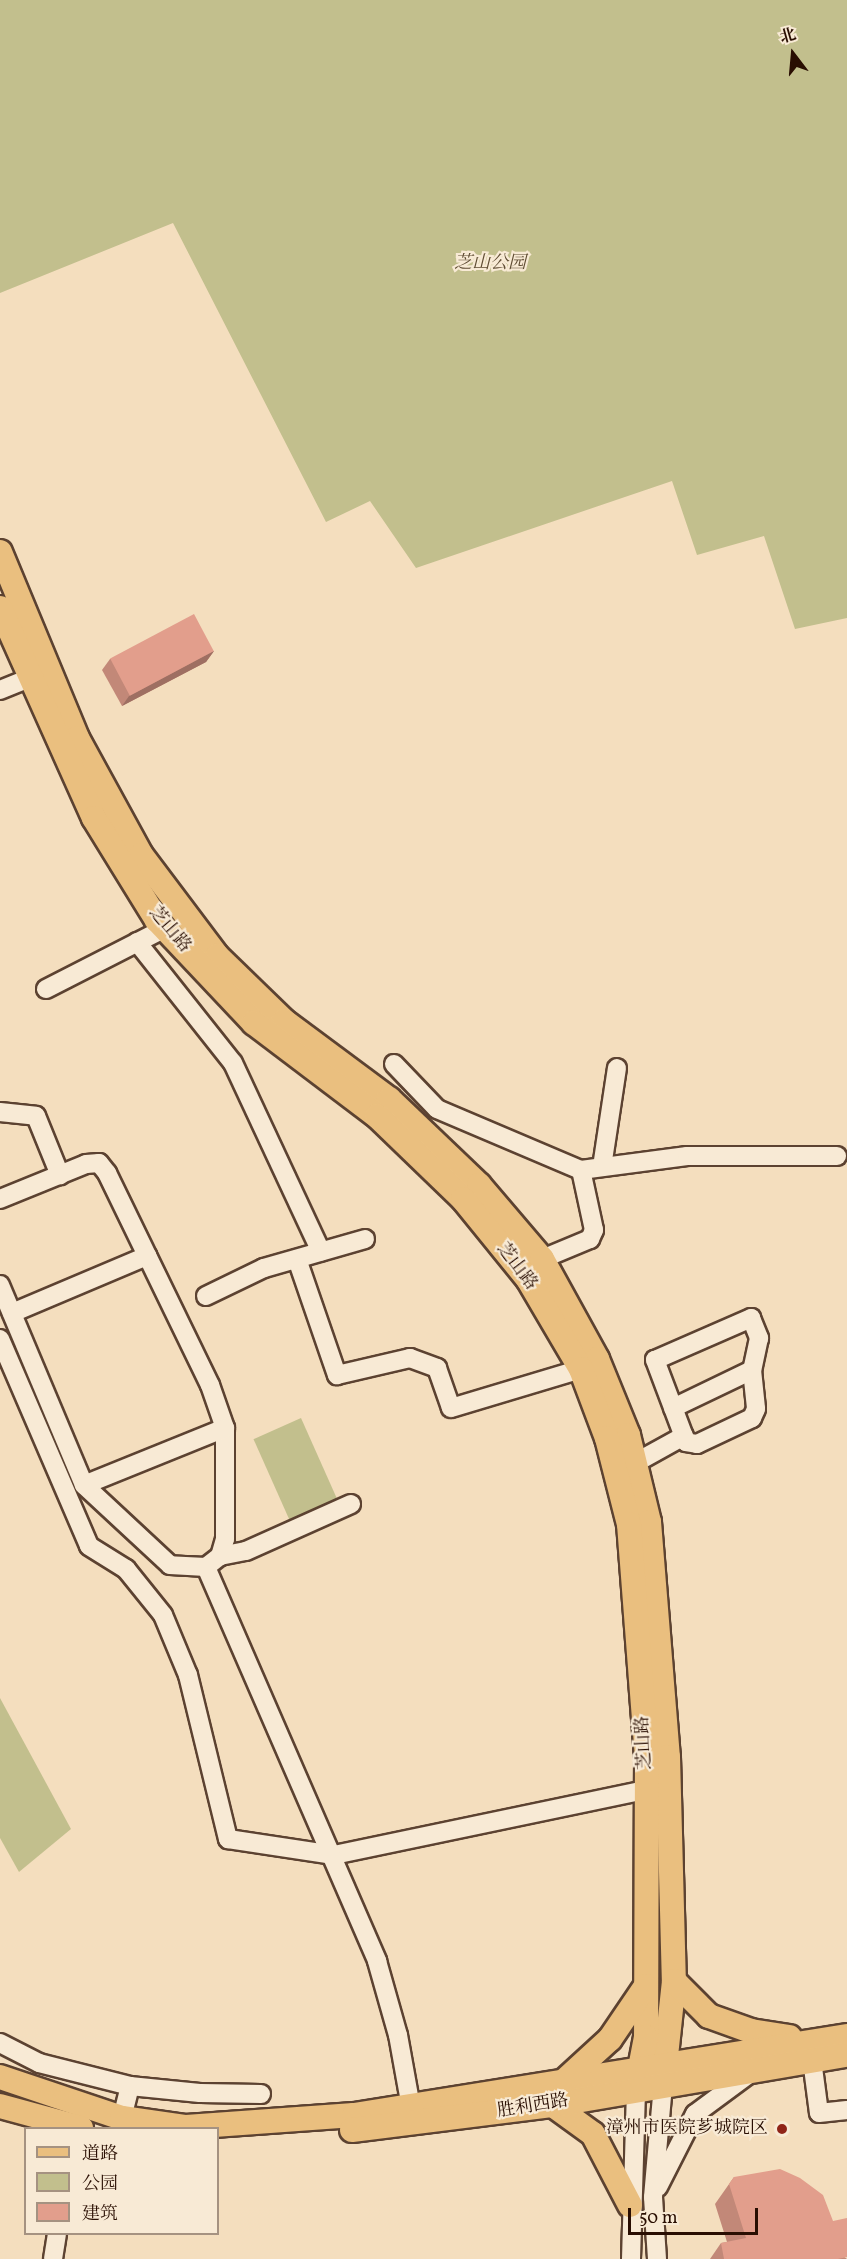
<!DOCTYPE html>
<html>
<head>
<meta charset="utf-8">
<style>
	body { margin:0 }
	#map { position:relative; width:847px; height:2259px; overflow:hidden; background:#f4debe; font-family:Vollkorn,"Noto Serif SC",serif }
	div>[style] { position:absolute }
	.green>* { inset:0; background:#c2bf8d; transform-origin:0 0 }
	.roads { filter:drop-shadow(2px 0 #5c4231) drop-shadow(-2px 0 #5c4231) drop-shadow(0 2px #5c4231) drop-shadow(0 -2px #5c4231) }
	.minor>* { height:18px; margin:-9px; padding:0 9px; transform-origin:9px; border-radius:9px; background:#f8ead5 }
	.major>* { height:24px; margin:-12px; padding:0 12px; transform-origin:12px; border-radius:12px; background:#eabf7f }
	.wall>* { inset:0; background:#c28878 }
	.shaded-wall>* { inset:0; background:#9e6f62 }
	.building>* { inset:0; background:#e29e8c; transform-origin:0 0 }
	.dots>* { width:16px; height:16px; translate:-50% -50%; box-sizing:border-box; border:3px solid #f8ead5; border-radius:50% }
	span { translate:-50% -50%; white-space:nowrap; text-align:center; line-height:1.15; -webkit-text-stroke:4.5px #f8ead5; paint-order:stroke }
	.park-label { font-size:18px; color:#5f4c33; font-style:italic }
	.street-label { font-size:18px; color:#290e02 }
	.poi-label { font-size:18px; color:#290e02 }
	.right { translate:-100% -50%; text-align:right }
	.legend { position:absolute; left:24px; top:2127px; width:195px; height:108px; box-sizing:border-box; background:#f8ead5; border:2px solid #a59281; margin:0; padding:8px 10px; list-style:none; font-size:18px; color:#290e02 }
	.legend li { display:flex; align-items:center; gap:12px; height:30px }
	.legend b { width:30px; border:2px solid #a59281 }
	.north { position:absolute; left:763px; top:24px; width:60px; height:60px; -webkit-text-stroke:4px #f8ead5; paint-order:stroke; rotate:344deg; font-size:16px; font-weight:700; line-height:24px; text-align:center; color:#290e02 }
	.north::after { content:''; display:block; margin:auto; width:21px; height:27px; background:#290e02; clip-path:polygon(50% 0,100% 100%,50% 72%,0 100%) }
	.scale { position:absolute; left:628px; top:2208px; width:130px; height:27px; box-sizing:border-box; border:3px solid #290e02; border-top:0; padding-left:8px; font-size:18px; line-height:21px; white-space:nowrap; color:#290e02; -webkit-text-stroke:4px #f8ead5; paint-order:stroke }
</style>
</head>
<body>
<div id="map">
	<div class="green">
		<i style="clip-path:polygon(0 0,847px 0,847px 618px,795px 629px,764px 536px,697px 555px,672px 481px,416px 568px,370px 501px,326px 522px,173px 223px,0 293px)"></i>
		<i style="left:301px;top:1418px;width:94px;height:52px;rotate:66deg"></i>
		<i style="clip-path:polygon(0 1698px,71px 1829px,19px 1872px,0 1838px)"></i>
	</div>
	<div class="roads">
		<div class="minor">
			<i style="left:0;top:690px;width:32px;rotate:-22deg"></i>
			<i style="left:137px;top:942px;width:154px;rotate:51.6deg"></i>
			<i style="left:233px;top:1063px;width:208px;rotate:65deg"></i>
			<i style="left:46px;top:989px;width:134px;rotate:-27.1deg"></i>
			<i style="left:394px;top:1064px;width:62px;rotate:46.3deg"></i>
			<i style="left:437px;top:1109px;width:156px;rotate:23deg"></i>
			<i style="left:581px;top:1170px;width:107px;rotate:-7.5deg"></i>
			<i style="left:687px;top:1156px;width:150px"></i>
			<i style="left:0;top:1112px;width:36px;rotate:6deg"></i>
			<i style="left:36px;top:1116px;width:64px;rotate:67.9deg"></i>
			<i style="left:602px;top:1167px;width:100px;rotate:-81.4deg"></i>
			<i style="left:0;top:1199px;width:93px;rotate:-22.1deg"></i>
			<i style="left:86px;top:1164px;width:13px;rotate:-4deg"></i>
			<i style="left:99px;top:1163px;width:13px;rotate:51deg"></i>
			<i style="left:107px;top:1173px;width:236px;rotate:64.1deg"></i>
			<i style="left:210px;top:1385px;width:46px;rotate:70.8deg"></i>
			<i style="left:225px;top:1428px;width:111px;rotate:90deg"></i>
			<i style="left:225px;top:1539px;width:18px;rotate:106deg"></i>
			<i style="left:220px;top:1556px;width:18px;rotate:142deg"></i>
			<i style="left:206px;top:1567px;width:36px;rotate:-177deg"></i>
			<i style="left:170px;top:1565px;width:117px;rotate:-137.1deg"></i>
			<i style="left:84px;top:1485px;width:217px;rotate:-112.8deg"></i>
			<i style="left:297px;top:1259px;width:123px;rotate:71deg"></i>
			<i style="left:337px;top:1375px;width:75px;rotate:-13.1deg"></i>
			<i style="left:410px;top:1358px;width:29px;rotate:20deg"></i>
			<i style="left:437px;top:1368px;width:42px;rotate:70.7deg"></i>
			<i style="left:451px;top:1408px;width:136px;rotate:-16.7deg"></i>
			<i style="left:542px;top:1259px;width:52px;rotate:-22.6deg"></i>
			<i style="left:590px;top:1239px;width:10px;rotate:-66deg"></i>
			<i style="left:594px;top:1230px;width:61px;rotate:-102.2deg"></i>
			<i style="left:206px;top:1296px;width:64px;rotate:-25.8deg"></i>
			<i style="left:264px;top:1268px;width:105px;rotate:-16deg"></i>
			<i style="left:12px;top:1313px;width:147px;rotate:-22.9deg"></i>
			<i style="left:751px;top:1318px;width:22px;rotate:68deg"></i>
			<i style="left:759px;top:1338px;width:33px;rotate:102deg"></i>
			<i style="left:752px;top:1370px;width:39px;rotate:84deg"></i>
			<i style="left:756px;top:1409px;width:10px;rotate:114deg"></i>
			<i style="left:752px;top:1418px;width:61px;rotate:154.7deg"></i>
			<i style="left:697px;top:1444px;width:11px;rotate:-170deg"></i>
			<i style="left:686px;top:1442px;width:88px;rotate:-110.7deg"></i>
			<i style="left:655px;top:1360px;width:105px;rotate:-23.6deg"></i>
			<i style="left:0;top:1339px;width:225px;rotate:66.7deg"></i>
			<i style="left:89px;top:1546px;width:44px;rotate:31.9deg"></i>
			<i style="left:126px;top:1569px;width:59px;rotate:51.2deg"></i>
			<i style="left:163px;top:1615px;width:65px;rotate:67.4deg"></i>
			<i style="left:188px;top:1675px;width:169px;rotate:76.3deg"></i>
			<i style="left:228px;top:1839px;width:107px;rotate:8.6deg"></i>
			<i style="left:334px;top:1855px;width:319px;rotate:-11.8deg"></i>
			<i style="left:673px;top:1408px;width:88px;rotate:-25.7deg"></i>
			<i style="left:635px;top:1463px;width:56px;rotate:-28.9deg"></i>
			<i style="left:84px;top:1485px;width:152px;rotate:-22deg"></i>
			<i style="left:220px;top:1556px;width:26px;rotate:-11deg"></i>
			<i style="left:246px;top:1551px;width:115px;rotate:-24.1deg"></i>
			<i style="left:206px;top:1567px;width:430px;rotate:66.5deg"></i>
			<i style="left:377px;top:1961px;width:77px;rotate:74.2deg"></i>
			<i style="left:398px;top:2035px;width:84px;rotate:79.8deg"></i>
			<i style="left:0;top:2043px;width:44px;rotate:27.1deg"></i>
			<i style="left:39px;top:2063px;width:94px;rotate:14.2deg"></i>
			<i style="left:130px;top:2086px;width:70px;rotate:5.7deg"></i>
			<i style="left:200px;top:2093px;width:61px;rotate:0.9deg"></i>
			<i style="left:812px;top:2060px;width:53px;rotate:82.5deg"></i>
			<i style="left:819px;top:2113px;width:28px;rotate:-6deg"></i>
			<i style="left:122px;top:2118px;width:33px;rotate:-76deg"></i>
			<i style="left:658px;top:2187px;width:82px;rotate:-63.1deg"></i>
			<i style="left:695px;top:2114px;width:71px;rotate:-36.4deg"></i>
			<i style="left:53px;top:2259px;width:25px;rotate:-81deg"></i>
			<i style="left:631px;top:2259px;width:170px;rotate:-88.3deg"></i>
			<i style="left:657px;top:2259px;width:62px;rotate:-93.7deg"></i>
			<i style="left:653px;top:2197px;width:113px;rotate:-84.9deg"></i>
		</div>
		<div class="major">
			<i style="left:0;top:552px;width:201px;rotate:67.5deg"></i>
			<i style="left:77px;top:738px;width:133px;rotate:61.3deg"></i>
			<i style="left:141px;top:855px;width:126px;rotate:53deg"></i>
			<i style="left:217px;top:956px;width:93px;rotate:44.1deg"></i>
			<i style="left:284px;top:1021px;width:131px;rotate:36.6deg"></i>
			<i style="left:389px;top:1099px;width:124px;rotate:43.7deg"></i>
			<i style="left:479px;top:1185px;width:97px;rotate:49.6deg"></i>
			<i style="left:542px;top:1259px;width:114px;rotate:61.2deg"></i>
			<i style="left:597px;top:1359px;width:82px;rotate:67.8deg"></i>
			<i style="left:628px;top:1435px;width:89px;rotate:76.4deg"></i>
			<i style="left:649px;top:1522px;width:236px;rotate:85.4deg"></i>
			<i style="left:668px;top:1757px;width:224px;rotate:88.5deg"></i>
			<i style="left:674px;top:1981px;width:104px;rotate:96.1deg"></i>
			<i style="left:0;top:608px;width:230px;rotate:65.9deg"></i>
			<i style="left:94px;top:818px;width:120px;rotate:58.3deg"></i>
			<i style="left:157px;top:920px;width:141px;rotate:46.7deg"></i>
			<i style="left:254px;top:1023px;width:154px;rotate:37.1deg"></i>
			<i style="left:377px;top:1116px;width:120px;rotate:44deg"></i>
			<i style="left:463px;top:1199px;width:103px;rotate:50.9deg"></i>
			<i style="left:528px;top:1279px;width:104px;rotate:59.5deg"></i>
			<i style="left:581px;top:1369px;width:74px;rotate:69.4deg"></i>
			<i style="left:607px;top:1438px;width:89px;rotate:75.7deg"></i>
			<i style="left:629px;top:1524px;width:235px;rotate:85.6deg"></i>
			<i style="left:647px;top:1758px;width:279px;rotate:90.2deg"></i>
			<i style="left:646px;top:2037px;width:53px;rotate:100.9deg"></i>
			<i style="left:674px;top:1981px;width:49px;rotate:45deg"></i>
			<i style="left:709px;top:2016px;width:45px;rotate:19.7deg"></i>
			<i style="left:751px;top:2031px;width:39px;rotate:9deg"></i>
			<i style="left:0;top:2077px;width:129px;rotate:18.6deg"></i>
			<i style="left:122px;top:2118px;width:65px;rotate:8deg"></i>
			<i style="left:186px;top:2127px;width:168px;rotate:-4.1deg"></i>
			<i style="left:354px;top:2115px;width:499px;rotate:-9.1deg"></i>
			<i style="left:564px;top:2081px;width:62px;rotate:-42.4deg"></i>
			<i style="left:610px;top:2039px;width:64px;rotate:-55.8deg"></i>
			<i style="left:553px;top:2105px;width:49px;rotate:35.9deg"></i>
			<i style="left:593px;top:2134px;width:80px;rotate:62.5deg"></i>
			<i style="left:0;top:2106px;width:84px;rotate:15.2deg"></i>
			<i style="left:352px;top:2130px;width:203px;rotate:-7.1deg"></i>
			<i style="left:553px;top:2105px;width:298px;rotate:-9.7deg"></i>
		</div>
	</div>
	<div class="wall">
		<i style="clip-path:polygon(214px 651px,206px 662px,122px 706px,102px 670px,110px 659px)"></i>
		<i style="clip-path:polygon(734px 2177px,847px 2259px,710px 2259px,721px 2243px,727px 2242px,715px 2204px)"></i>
	</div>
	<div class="shaded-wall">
		<i style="clip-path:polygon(214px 651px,206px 662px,122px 706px,129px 696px)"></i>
	</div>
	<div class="building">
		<i style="left:194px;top:614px;width:42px;height:95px;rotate:62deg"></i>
		<i style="clip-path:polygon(780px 2169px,800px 2178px,823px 2195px,833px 2221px,847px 2218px,847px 2257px,838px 2259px,724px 2259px,721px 2243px,746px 2238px,729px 2184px,734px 2177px)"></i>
	</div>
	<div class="dots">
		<i style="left:782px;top:2129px;background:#8f2418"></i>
	</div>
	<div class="park-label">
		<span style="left:490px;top:264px">芝山公园</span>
	</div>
	<div class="street-label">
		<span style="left:169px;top:930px;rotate:50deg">芝山路</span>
		<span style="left:516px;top:1267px;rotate:53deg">芝山路</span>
		<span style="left:645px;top:1743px;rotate:-93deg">芝山路</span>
		<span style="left:533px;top:2107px;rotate:-9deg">胜利西路</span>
	</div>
	<div class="poi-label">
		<span class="right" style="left:768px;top:2129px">漳州市医院芗城院区</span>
	</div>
	<ul class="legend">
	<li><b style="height:8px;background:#eabf7f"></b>道路</li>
	<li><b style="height:16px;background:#c2bf8d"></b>公园</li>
	<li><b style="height:16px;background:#e29e8c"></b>建筑</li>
	</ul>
	<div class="north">北</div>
	<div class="scale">50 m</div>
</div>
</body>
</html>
